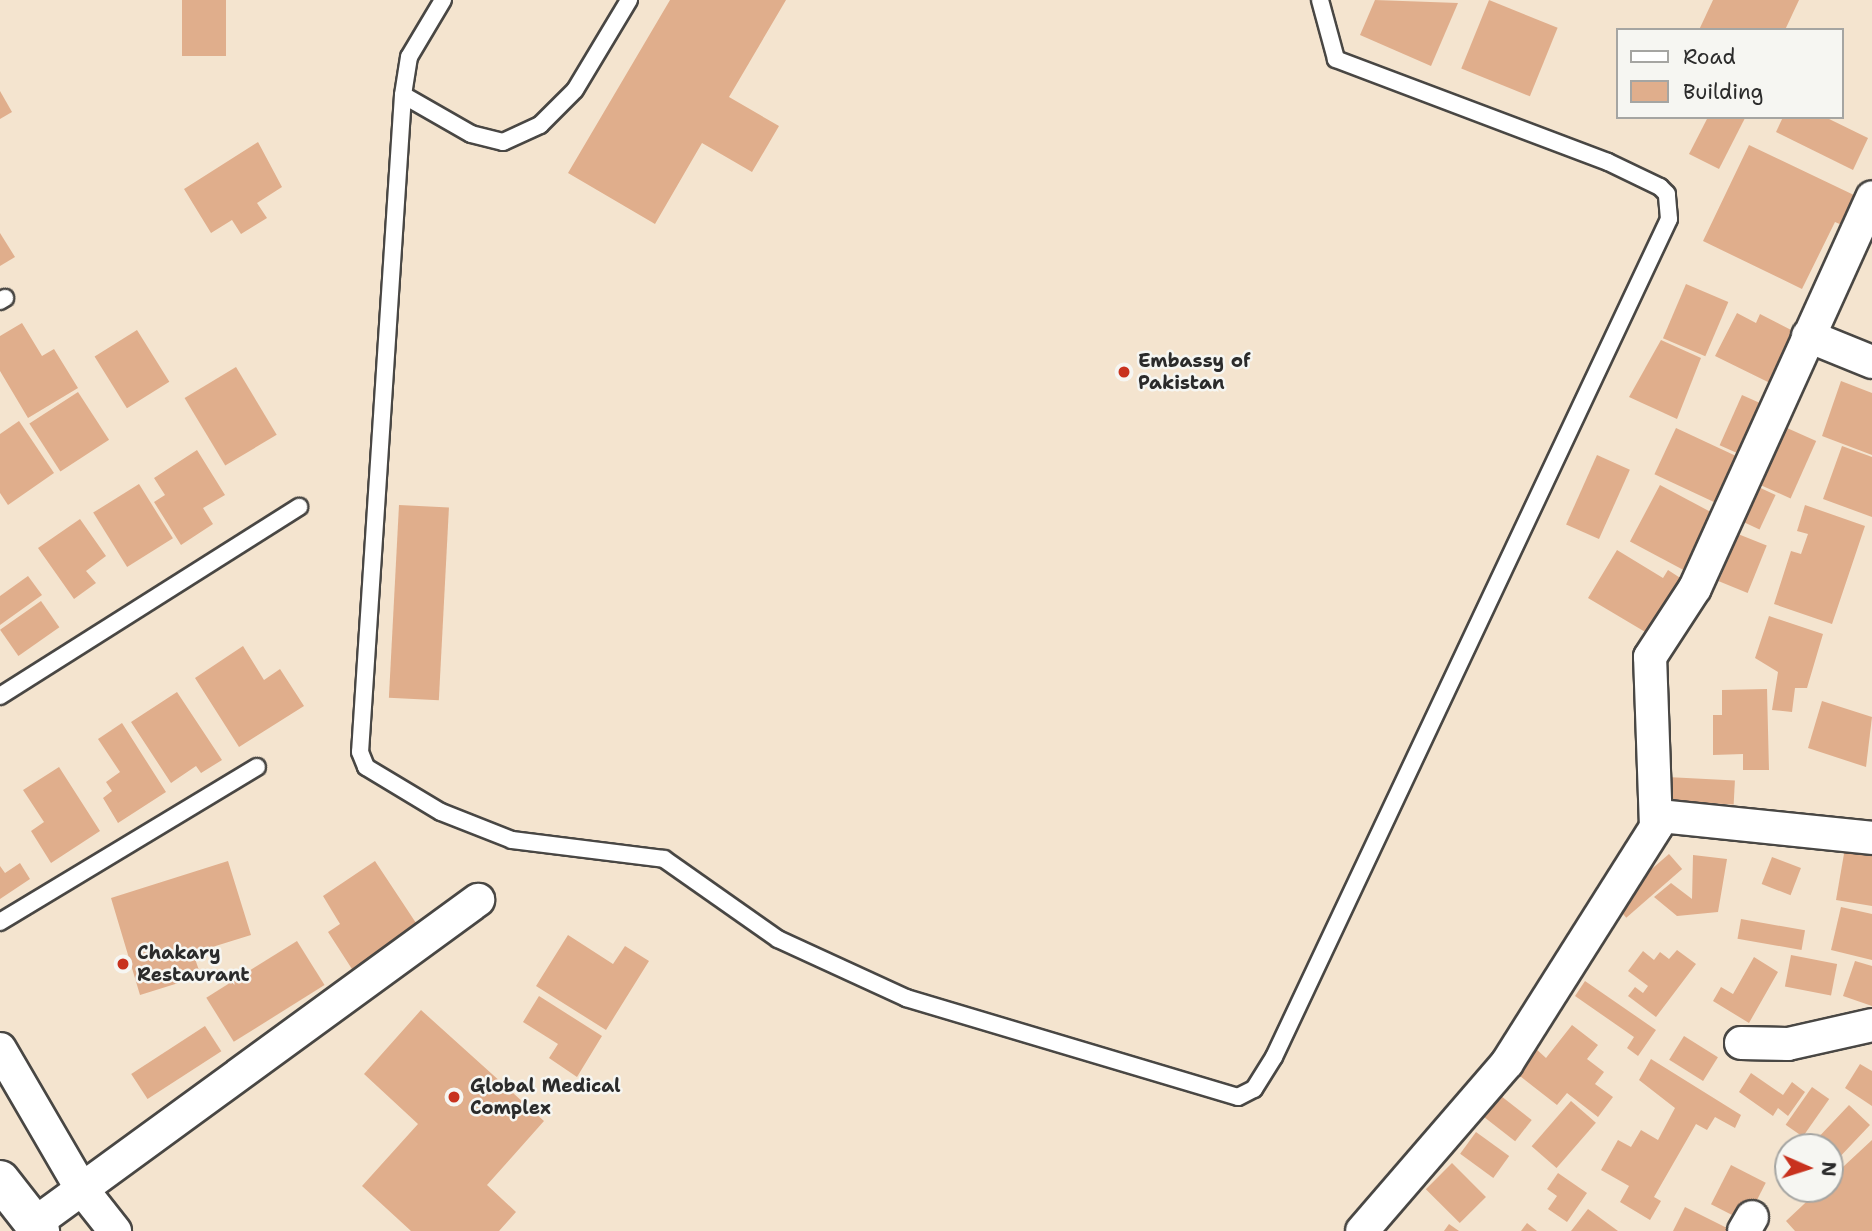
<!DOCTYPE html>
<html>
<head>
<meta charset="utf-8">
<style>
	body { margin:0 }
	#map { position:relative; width:1872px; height:1231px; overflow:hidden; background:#f4e4cf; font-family:"Shantell Sans",sans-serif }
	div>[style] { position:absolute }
	.building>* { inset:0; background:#e0ae8c; transform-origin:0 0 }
	.roads { filter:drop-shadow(2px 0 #494744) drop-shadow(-2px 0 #494744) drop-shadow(0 2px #494744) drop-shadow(0 -2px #494744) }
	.lane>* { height:16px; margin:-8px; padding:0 8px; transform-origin:8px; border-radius:8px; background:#fff }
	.street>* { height:32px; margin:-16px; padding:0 16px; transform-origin:16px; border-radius:16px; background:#fff }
	.primary>* { height:38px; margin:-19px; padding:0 19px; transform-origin:19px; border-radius:19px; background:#fff }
	.dots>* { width:19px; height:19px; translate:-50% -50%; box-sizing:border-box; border:4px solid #f6f6f2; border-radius:50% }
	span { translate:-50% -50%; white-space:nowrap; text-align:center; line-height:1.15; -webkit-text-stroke:5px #f6f6f2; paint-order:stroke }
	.poi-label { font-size:19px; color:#2b2b2b; font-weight:700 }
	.left { translate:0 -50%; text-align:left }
	.legend { position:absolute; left:1616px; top:28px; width:228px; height:91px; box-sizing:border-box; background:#f6f6f2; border:2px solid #a5a5a2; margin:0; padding:9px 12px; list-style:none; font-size:21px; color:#2b2b2b }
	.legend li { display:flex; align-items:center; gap:14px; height:35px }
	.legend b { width:35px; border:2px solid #a5a5a2 }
	.north { position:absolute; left:1774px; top:1133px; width:70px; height:70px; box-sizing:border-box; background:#f6f6f2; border:2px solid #a5a5a2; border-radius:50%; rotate:93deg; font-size:19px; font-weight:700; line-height:28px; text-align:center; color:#2b2b2b }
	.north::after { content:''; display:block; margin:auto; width:24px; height:32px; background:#c8321e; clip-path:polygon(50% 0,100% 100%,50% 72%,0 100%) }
</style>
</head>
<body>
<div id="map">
	<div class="building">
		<i style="left:182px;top:0;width:44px;height:56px"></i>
		<i style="clip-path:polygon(670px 0,786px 0,729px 97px,779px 126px,752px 172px,702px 143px,655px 224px,568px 173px)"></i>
		<i style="clip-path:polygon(1375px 0,1458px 3px,1431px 66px,1360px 35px)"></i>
		<i style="left:1489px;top:0;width:74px;height:74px;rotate:22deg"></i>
		<i style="clip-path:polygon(1713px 0,1799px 0,1785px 30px,1699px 30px)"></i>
		<i style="clip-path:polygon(0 91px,12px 112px,0 119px)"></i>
		<i style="clip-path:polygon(1708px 117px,1745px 118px,1719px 169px,1689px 154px)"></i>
		<i style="clip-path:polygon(1783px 117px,1825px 117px,1868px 138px,1853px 170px,1776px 132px)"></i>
		<i style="clip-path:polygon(258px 142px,282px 187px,257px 203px,267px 218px,241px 234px,232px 220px,211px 233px,184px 189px)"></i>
		<i style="clip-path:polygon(1749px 145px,1856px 196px,1842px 225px,1835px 222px,1802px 289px,1703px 241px)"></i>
		<i style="clip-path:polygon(0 233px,15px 257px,0 266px)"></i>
		<i style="left:1686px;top:284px;width:46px;height:59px;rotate:23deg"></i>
		<i style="clip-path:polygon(1737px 313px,1756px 323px,1760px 314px,1797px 333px,1772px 384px,1715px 356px)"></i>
		<i style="clip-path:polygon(22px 323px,42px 356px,54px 349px,78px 388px,28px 418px,0 371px,0 336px)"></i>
		<i style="left:137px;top:330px;width:61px;height:50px;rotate:58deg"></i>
		<i style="clip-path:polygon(1661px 340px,1701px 358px,1677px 419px,1629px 397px)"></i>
		<i style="left:236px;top:367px;width:79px;height:60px;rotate:59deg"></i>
		<i style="clip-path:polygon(1841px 381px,1872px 393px,1872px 455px,1822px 436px)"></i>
		<i style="left:78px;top:392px;width:57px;height:58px;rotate:57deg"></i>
		<i style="left:1742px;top:395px;width:24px;height:55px;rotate:24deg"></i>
		<i style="clip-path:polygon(19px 421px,54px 473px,8px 505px,0 493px,0 434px)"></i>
		<i style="left:1776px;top:423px;width:44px;height:63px;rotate:24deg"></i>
		<i style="left:1676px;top:428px;width:71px;height:51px;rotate:25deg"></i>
		<i style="clip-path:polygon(1842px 446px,1872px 457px,1872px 517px,1823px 499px)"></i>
		<i style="clip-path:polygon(197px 450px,225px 495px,203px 508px,213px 524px,181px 545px,154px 502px,165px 495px,154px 478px)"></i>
		<i style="left:1597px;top:455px;width:36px;height:76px;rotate:24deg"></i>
		<i style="left:139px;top:484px;width:64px;height:54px;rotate:58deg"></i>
		<i style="left:1752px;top:484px;width:26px;height:38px;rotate:25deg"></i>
		<i style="left:1660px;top:485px;width:66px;height:64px;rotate:28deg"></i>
		<i style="left:399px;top:505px;width:50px;height:193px;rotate:3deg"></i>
		<i style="clip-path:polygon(1805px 505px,1865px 526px,1832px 624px,1774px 604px,1791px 551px,1801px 554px,1808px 534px,1797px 531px)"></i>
		<i style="clip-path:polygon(80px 519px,106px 556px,86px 571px,96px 583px,74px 599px,38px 548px)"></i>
		<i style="left:1738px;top:534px;width:31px;height:51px;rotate:22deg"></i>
		<i style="clip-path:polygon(1617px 550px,1663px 578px,1668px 570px,1685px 581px,1652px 636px,1588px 598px)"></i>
		<i style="clip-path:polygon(28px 576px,42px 595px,0 625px,0 596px)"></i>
		<i style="left:41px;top:601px;width:32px;height:50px;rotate:55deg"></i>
		<i style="clip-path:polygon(1769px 616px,1823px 634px,1807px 688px,1795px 688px,1792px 712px,1772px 710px,1778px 672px,1755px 658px)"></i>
		<i style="clip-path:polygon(243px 646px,264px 680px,280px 669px,304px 706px,239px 747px,195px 678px)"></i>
		<i style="clip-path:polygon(1767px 689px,1769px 770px,1743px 770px,1743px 754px,1713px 755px,1713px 715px,1722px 715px,1722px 690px)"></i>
		<i style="clip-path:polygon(177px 692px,222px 760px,201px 773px,196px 766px,171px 783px,131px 722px)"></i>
		<i style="clip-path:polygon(1822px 701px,1872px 717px,1866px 767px,1808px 748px)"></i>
		<i style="clip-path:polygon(122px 723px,166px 792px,118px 823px,103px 798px,112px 791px,106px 782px,120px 772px,98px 739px)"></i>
		<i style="clip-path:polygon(59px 767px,100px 831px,51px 863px,31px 831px,44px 822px,23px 790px)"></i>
		<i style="left:1667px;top:777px;width:68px;height:24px;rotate:3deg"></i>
		<i style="clip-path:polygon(1845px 848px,1872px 852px,1872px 906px,1836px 900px)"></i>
		<i style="left:1669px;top:854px;width:20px;height:74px;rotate:49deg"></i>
		<i style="clip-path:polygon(1693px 855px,1727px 859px,1718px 912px,1677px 916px,1654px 897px,1671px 883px,1692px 899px)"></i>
		<i style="left:1772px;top:857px;width:31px;height:29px;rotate:21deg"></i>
		<i style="clip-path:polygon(228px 861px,251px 935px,193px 953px,201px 976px,140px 995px,111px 898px)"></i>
		<i style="clip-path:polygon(375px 861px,418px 926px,352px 969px,328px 932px,340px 924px,323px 896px)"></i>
		<i style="clip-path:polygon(20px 863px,30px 879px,0 899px,0 866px,5px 873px)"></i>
		<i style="clip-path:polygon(1841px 907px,1872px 914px,1872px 960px,1831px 950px)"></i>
		<i style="left:1741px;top:919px;width:65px;height:20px;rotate:10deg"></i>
		<i style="clip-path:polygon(568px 935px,613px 964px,625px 946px,649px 961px,606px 1030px,536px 986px)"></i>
		<i style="left:297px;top:941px;width:52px;height:107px;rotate:58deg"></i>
		<i style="clip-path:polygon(1677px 950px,1696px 964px,1656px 1017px,1628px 996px,1635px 987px,1643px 993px,1648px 986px,1628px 971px,1643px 951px,1654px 960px,1660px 952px,1669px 959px)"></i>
		<i style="left:1791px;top:955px;width:47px;height:32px;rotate:11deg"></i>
		<i style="clip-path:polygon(1754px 957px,1778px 972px,1749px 1023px,1713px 1001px,1721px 987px,1733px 994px)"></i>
		<i style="clip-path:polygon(1855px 961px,1872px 966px,1872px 1006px,1843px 996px)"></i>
		<i style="clip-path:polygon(1585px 981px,1656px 1030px,1638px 1056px,1627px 1048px,1634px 1037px,1575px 996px)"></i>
		<i style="clip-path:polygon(539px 996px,602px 1036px,577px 1077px,549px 1058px,558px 1044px,523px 1022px)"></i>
		<i style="clip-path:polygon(421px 1010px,544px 1121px,487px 1185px,516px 1212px,499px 1231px,411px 1231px,362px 1186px,418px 1124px,364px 1074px)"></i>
		<i style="clip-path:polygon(1572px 1025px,1598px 1045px,1587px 1059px,1604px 1072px,1595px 1084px,1613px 1097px,1598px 1117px,1567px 1093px,1557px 1105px,1516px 1073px,1535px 1048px,1546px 1058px)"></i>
		<i style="left:205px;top:1026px;width:30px;height:88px;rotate:57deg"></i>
		<i style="left:1684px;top:1036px;width:40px;height:28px;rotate:32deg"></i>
		<i style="clip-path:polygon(1651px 1059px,1741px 1115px,1735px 1128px,1715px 1117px,1707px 1130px,1696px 1124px,1654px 1197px,1661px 1201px,1650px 1220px,1620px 1202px,1629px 1186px,1601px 1170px,1618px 1140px,1631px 1147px,1641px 1130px,1658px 1140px,1675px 1108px,1639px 1080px)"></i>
		<i style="clip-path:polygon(1860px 1064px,1872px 1071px,1872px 1106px,1845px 1088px)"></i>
		<i style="clip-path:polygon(1751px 1073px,1783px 1095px,1792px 1082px,1805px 1092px,1788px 1116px,1778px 1108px,1773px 1116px,1739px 1092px)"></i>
		<i style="left:1812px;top:1087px;width:21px;height:46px;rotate:35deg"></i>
		<i style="left:1501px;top:1096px;width:39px;height:27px;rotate:38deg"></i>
		<i style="left:1571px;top:1101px;width:33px;height:60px;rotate:41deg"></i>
		<i style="clip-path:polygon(1849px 1105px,1870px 1125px,1835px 1162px,1830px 1147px,1814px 1142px)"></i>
		<i style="left:1476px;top:1132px;width:41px;height:27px;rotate:36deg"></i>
		<i style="clip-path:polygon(1872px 1140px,1872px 1231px,1795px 1231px,1786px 1221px,1820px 1189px,1830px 1189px,1830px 1179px)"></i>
		<i style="left:1452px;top:1163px;width:48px;height:37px;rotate:45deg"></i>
		<i style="left:1731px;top:1165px;width:39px;height:44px;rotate:27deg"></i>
		<i style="clip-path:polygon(1558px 1173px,1587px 1193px,1567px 1222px,1548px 1209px,1557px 1196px,1547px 1189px)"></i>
		<i style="clip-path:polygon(1685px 1207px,1733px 1231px,1673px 1231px)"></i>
		<i style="clip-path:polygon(1588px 1209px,1618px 1231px,1571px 1231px)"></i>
		<i style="clip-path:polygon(1527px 1223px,1537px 1231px,1521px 1231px)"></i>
		<i style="clip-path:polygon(1449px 1224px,1459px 1231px,1444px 1231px)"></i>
	</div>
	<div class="roads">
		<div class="lane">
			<i style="left:443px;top:0;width:66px;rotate:120.8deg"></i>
			<i style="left:409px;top:57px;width:38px;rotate:99deg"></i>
			<i style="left:403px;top:95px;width:78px;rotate:29.8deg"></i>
			<i style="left:471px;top:134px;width:33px;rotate:14deg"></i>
			<i style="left:503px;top:142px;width:41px;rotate:-24.7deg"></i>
			<i style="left:540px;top:125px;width:49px;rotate:-45deg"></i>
			<i style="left:575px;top:90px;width:105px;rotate:-59deg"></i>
			<i style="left:403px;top:95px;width:658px;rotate:93.74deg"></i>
			<i style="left:360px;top:752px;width:16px;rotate:68deg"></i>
			<i style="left:366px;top:767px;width:87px;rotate:31deg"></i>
			<i style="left:441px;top:812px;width:76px;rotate:21.5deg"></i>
			<i style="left:512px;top:840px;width:153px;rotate:7.1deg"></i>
			<i style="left:664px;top:859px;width:139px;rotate:35.1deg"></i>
			<i style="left:778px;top:939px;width:141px;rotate:24.7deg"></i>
			<i style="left:906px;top:998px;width:346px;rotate:16.6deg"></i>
			<i style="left:1238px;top:1097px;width:18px;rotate:-27deg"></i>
			<i style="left:1254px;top:1089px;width:38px;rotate:-58deg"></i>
			<i style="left:1274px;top:1057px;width:926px;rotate:-64.76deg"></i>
			<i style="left:1669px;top:219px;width:25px;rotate:-95deg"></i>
			<i style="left:1667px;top:194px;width:10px;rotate:-135deg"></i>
			<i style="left:1660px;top:187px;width:58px;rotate:-154.3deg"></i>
			<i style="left:1608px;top:162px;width:291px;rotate:-159.3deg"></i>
			<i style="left:1336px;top:59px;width:61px;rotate:-105.2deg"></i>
			<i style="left:0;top:301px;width:6px;rotate:-31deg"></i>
			<i style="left:0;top:696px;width:354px;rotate:-32.3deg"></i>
			<i style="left:0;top:922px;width:300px;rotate:-31.1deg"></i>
		</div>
		<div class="street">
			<i style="left:1808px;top:336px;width:69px;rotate:22.1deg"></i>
			<i style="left:1660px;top:816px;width:213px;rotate:5.9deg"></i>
			<i style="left:1741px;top:1043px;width:47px;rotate:1.2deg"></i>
			<i style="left:1788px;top:1044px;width:86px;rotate:-12.7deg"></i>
			<i style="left:0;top:1049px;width:161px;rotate:59.8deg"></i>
			<i style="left:81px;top:1188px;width:55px;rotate:51.7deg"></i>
			<i style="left:34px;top:1224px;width:550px;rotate:-36.12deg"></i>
			<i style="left:1362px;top:1231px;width:222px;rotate:-49.2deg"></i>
			<i style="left:1507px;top:1063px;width:279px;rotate:-57.7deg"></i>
			<i style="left:1656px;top:827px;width:170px;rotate:-92deg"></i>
			<i style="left:1650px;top:657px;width:82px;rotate:-56.9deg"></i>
			<i style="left:1695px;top:588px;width:429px;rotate:-65.6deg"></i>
			<i style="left:1744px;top:1231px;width:16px;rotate:-60deg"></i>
		</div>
		<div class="primary">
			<i style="left:0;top:1180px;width:65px;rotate:51.9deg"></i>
		</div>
	</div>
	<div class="dots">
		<i style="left:1124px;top:372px;background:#c8321e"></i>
		<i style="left:123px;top:964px;background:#c8321e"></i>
		<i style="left:454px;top:1097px;background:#c8321e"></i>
	</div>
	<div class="poi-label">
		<span class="left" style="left:1138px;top:372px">Embassy of<br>Pakistan</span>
		<span class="left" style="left:137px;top:964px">Chakary<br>Restaurant</span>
		<span class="left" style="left:470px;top:1097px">Global Medical<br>Complex</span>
	</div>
	<ul class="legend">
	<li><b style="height:9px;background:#fff"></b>Road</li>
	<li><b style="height:19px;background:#e0ae8c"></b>Building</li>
	</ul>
	<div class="north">N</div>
</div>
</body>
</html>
